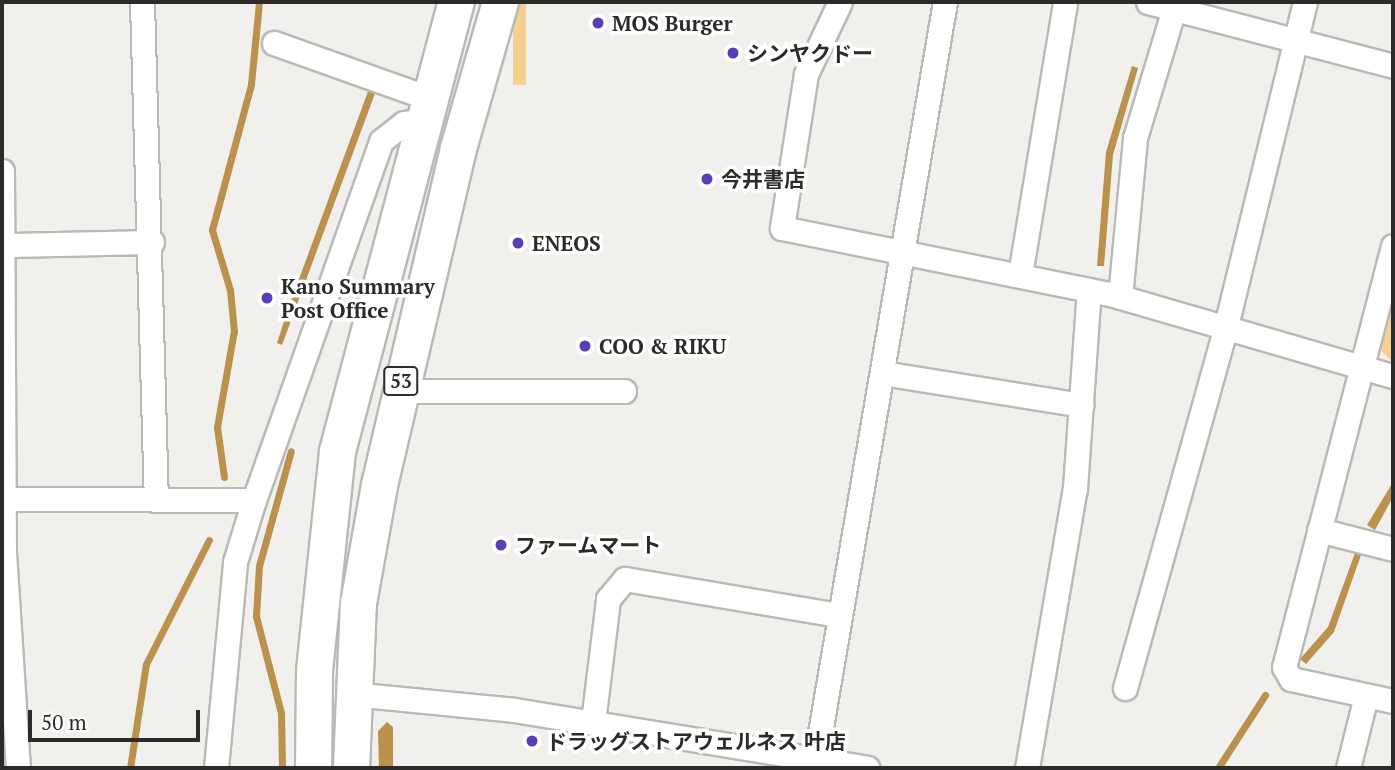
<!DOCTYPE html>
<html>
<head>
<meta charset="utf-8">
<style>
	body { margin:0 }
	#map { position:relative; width:1395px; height:770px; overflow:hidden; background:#f2f0ed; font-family:"PT Serif","Noto Sans JP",serif }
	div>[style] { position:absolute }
	.green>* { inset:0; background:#f6cf93; transform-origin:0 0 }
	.water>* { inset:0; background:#ba914d }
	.stream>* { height:7px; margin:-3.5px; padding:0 3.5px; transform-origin:3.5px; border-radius:3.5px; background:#ba914d }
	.roads { filter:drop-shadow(2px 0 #bbb9b6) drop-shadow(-2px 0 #bbb9b6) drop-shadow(0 2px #bbb9b6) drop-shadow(0 -2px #bbb9b6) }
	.minor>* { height:23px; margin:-11.5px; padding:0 11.5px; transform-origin:11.5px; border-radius:11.5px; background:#fff }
	.highway>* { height:35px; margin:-17.5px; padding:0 17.5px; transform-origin:17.5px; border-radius:17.5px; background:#fff }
	.dots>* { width:19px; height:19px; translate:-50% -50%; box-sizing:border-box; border:4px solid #fff; border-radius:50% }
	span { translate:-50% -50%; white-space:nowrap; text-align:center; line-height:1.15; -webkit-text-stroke:7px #fff; paint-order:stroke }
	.shield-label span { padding:2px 5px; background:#fff; border:2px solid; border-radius:5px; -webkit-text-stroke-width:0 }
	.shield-label { font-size:19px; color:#2b2b29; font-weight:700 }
	.poi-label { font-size:21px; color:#2b2b29; font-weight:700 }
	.left { translate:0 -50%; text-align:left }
	.frame { position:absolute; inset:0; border:4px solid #2b2b29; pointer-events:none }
	.scale { position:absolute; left:28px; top:710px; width:172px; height:32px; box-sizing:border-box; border:4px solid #2b2b29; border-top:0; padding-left:9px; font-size:21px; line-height:24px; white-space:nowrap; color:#2b2b29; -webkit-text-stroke:5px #fff; paint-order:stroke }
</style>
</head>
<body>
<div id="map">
	<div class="green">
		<i style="left:513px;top:2px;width:13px;height:83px"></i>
		<i style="clip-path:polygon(1393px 293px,1393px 362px,1379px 349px)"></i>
	</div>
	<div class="water">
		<i style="clip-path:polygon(1132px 66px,1138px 68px,1113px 155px,1104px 266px,1097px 266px,1106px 152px)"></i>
		<i style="clip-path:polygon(370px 86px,377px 88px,282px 345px,277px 343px,288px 309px)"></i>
		<i style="clip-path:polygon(1098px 308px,1074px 577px,1045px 746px,1040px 768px,1033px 768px)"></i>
		<i style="clip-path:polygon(1393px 482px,1393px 497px,1375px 530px,1367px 525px)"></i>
		<i style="clip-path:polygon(1355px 553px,1361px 555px,1334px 632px,1306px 664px,1300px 659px,1328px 627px)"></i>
		<i style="clip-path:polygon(387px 722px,393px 727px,393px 768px,379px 768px,378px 731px)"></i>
	</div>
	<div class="stream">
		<i style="left:224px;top:477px;width:50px;rotate:-98deg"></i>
		<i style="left:217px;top:427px;width:97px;rotate:-80deg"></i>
		<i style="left:234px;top:331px;width:41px;rotate:-95.6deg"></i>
		<i style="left:230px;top:290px;width:63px;rotate:-106.7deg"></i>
		<i style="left:212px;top:230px;width:151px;rotate:-75deg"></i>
		<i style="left:251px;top:84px;width:82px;rotate:-84.4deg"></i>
		<i style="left:130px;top:768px;width:105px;rotate:-81.3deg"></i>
		<i style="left:146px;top:664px;width:139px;rotate:-63.1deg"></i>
		<i style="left:282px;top:768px;width:55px;rotate:-91deg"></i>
		<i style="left:281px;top:713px;width:100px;rotate:-104.5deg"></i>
		<i style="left:256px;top:616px;width:50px;rotate:-86.6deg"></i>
		<i style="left:259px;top:566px;width:119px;rotate:-74.5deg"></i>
		<i style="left:1218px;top:768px;width:87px;rotate:-57.2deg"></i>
	</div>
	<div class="roads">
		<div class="minor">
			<i style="left:142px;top:2px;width:497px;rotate:88.4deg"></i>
			<i style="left:840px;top:2px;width:80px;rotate:115.3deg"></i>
			<i style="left:806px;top:74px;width:156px;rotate:98.9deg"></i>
			<i style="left:782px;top:228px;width:335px;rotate:11.4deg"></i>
			<i style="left:1110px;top:294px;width:295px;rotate:16.2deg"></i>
			<i style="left:1148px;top:2px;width:253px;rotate:14.6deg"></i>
			<i style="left:274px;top:43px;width:167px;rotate:19.6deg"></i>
			<i style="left:2px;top:171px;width:381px;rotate:89.7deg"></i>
			<i style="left:4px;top:552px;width:216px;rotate:86.3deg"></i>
			<i style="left:6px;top:245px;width:146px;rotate:-1.2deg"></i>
			<i style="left:1393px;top:246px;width:435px;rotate:104.5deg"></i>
			<i style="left:1284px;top:667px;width:14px;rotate:60deg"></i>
			<i style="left:1291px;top:679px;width:104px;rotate:12.2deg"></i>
			<i style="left:1020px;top:275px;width:277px;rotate:-80.6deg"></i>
			<i style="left:1120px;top:297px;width:160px;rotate:-84.6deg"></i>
			<i style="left:1135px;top:138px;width:135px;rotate:-73.2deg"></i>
			<i style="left:882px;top:373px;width:202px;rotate:9.1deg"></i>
			<i style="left:399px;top:391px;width:225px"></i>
			<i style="left:6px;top:499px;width:248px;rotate:0.2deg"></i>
			<i style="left:1319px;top:530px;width:76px;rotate:14.4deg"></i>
			<i style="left:1125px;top:688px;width:372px;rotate:-74.4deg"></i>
			<i style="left:1225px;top:330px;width:338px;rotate:-76.3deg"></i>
			<i style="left:352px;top:694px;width:163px;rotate:5.6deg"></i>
			<i style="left:514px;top:710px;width:358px;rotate:9.3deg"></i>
			<i style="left:593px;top:722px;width:124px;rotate:-83deg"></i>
			<i style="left:608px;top:599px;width:26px;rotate:-50deg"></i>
			<i style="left:625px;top:579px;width:216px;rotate:9.6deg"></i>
			<i style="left:216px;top:768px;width:207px;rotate:-84.7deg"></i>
			<i style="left:235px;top:562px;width:65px;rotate:-73deg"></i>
			<i style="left:254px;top:500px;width:381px;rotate:-70.5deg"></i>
			<i style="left:381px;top:141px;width:29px;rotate:-38deg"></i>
			<i style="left:404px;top:123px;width:19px;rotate:-6deg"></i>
			<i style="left:814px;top:768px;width:777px;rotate:-80.3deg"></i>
			<i style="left:1027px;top:768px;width:284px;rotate:-80.3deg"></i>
			<i style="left:1075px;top:488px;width:198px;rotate:-86deg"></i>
			<i style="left:1348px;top:768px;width:74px;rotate:-76deg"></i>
		</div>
		<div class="highway">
			<i style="left:313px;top:768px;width:98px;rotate:-89.4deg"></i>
			<i style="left:314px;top:670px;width:220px;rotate:-84deg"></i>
			<i style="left:337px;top:451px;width:465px;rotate:-75.2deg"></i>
			<i style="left:351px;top:768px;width:165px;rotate:-87.6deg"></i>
			<i style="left:358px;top:603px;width:120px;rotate:-79.9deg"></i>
			<i style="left:379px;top:485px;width:346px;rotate:-76.8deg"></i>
			<i style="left:458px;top:148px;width:152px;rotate:-74deg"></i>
		</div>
	</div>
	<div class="dots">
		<i style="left:598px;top:23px;background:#593db5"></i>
		<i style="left:733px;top:53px;background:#593db5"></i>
		<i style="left:707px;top:179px;background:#593db5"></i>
		<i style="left:518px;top:243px;background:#593db5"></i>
		<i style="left:267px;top:298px;background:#593db5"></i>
		<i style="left:585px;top:346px;background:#593db5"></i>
		<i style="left:501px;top:545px;background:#593db5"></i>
		<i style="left:532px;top:741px;background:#593db5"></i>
	</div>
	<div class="shield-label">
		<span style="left:401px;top:381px">53</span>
	</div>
	<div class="poi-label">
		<span class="left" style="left:612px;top:23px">MOS Burger</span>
		<span class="left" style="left:747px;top:53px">シンヤクドー</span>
		<span class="left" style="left:721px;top:179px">今井書店</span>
		<span class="left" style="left:532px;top:243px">ENEOS</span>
		<span class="left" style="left:281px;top:298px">Kano Summary<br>Post Office</span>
		<span class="left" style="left:599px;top:346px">COO &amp; RIKU</span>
		<span class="left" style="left:515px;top:545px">ファームマート</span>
		<span class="left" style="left:546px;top:741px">ドラッグストアウェルネス 叶店</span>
	</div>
	<div class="frame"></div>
	<div class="scale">50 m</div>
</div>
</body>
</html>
